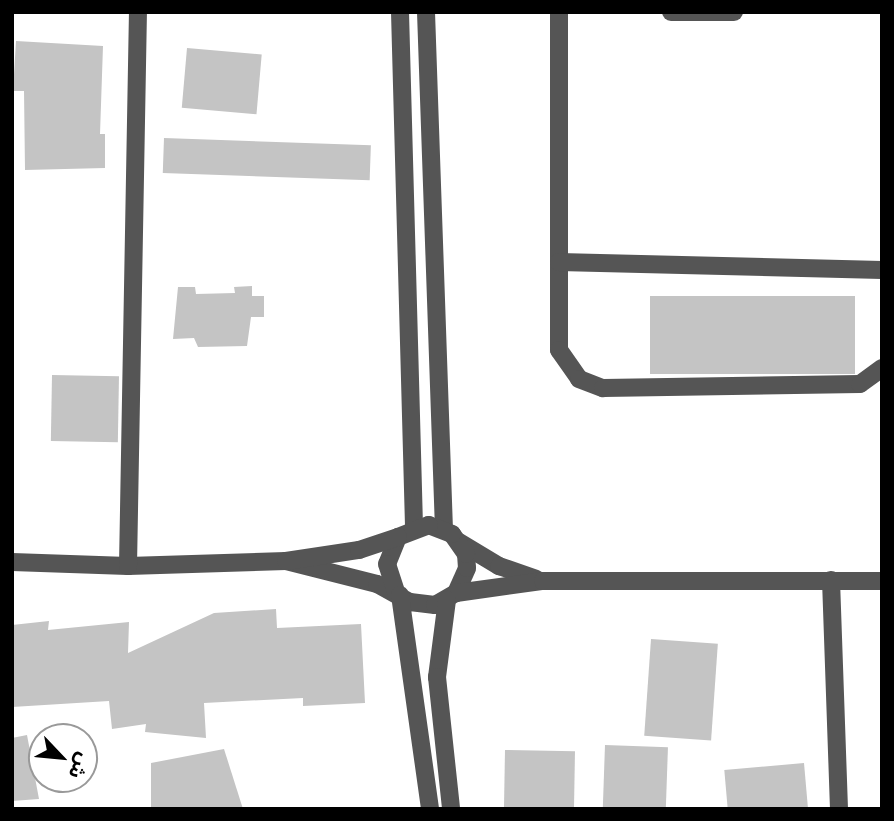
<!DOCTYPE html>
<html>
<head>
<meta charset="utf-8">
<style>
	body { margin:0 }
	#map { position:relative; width:894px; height:821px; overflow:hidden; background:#fff; font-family:Commissioner,"Noto Sans Arabic",sans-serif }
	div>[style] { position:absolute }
	.building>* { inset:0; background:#c4c4c4; transform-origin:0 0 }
	.minor>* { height:18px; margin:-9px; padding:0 9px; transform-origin:9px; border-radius:9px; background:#555 }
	span { translate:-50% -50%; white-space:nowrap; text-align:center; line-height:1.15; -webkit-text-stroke:5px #fff; paint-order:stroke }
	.frame { position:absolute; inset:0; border:14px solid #000; pointer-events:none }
	.north { position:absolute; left:28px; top:723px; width:70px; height:70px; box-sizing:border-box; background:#fff; border:2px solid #999; border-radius:50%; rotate:116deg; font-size:19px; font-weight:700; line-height:28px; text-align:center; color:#000 }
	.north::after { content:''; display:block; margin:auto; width:24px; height:32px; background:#000; clip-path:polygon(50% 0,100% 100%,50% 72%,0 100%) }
</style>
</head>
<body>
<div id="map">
	<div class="building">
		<i style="clip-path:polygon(16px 41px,103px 46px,100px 134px,105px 134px,105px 168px,25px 170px,24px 91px,13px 91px)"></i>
		<i style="left:187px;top:48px;width:75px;height:60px;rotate:5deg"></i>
		<i style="left:164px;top:138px;width:207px;height:35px;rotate:2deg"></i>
		<i style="clip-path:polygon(252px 286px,252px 296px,264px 296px,264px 317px,251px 317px,247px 346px,198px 347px,194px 338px,173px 339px,178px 287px,195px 287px,196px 294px,235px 293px,234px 287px)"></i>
		<i style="left:650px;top:296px;width:205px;height:78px"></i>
		<i style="left:52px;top:375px;width:67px;height:66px;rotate:1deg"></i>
		<i style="clip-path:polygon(276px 609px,277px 628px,361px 624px,365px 703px,303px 706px,303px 698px,204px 703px,206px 738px,145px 732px,146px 724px,112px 729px,109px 701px,12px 707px,12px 625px,49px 621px,48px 630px,129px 622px,128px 653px,214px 613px)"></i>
		<i style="left:651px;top:639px;width:67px;height:97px;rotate:4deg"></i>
		<i style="clip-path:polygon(27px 735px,39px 799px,12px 801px,12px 738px)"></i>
		<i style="left:605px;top:745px;width:63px;height:64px;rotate:2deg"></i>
		<i style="clip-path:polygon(224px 749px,243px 809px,151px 809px,151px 763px)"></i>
		<i style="left:505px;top:750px;width:70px;height:58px;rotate:1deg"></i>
		<i style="left:804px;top:763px;width:46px;height:80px;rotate:85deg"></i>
	</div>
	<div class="minor">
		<i style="left:400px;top:12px;width:515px;rotate:88.44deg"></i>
		<i style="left:426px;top:12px;width:517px;rotate:88.01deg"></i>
		<i style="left:559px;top:12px;width:338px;rotate:90deg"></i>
		<i style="left:559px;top:350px;width:35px;rotate:55deg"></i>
		<i style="left:579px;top:379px;width:26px;rotate:21deg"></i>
		<i style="left:603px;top:388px;width:257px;rotate:-0.9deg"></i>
		<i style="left:860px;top:384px;width:27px;rotate:-36deg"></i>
		<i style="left:671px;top:12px;width:63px"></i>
		<i style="left:559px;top:262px;width:323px;rotate:1.4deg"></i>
		<i style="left:459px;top:542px;width:47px;rotate:31deg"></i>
		<i style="left:499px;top:566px;width:39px;rotate:19deg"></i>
		<i style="left:286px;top:561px;width:94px;rotate:14.2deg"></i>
		<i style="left:377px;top:584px;width:38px;rotate:29deg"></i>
		<i style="left:410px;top:602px;width:25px;rotate:7deg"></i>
		<i style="left:435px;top:605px;width:24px;rotate:-30deg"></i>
		<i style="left:456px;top:593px;width:27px;rotate:-66deg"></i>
		<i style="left:467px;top:568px;width:14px;rotate:-94deg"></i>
		<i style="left:466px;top:554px;width:24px;rotate:-125deg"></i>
		<i style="left:452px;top:534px;width:25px;rotate:-159deg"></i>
		<i style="left:429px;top:525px;width:33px;rotate:159deg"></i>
		<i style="left:398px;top:537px;width:29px;rotate:112deg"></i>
		<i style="left:387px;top:564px;width:28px;rotate:72deg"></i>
		<i style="left:12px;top:562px;width:116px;rotate:2deg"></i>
		<i style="left:128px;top:566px;width:158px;rotate:-1.8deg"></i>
		<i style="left:286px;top:561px;width:74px;rotate:-8.6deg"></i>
		<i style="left:359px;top:550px;width:41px;rotate:-18.4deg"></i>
		<i style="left:128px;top:566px;width:554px;rotate:-88.97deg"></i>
		<i style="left:831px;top:580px;width:229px;rotate:88deg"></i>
		<i style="left:456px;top:593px;width:88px;rotate:-7.9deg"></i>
		<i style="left:543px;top:581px;width:339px"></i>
		<i style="left:400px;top:595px;width:216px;rotate:82deg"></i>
		<i style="left:447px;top:600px;width:78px;rotate:97.4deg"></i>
		<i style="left:437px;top:677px;width:133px;rotate:83.9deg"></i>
	</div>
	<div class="frame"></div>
	<div class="north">ش</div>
</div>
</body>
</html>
